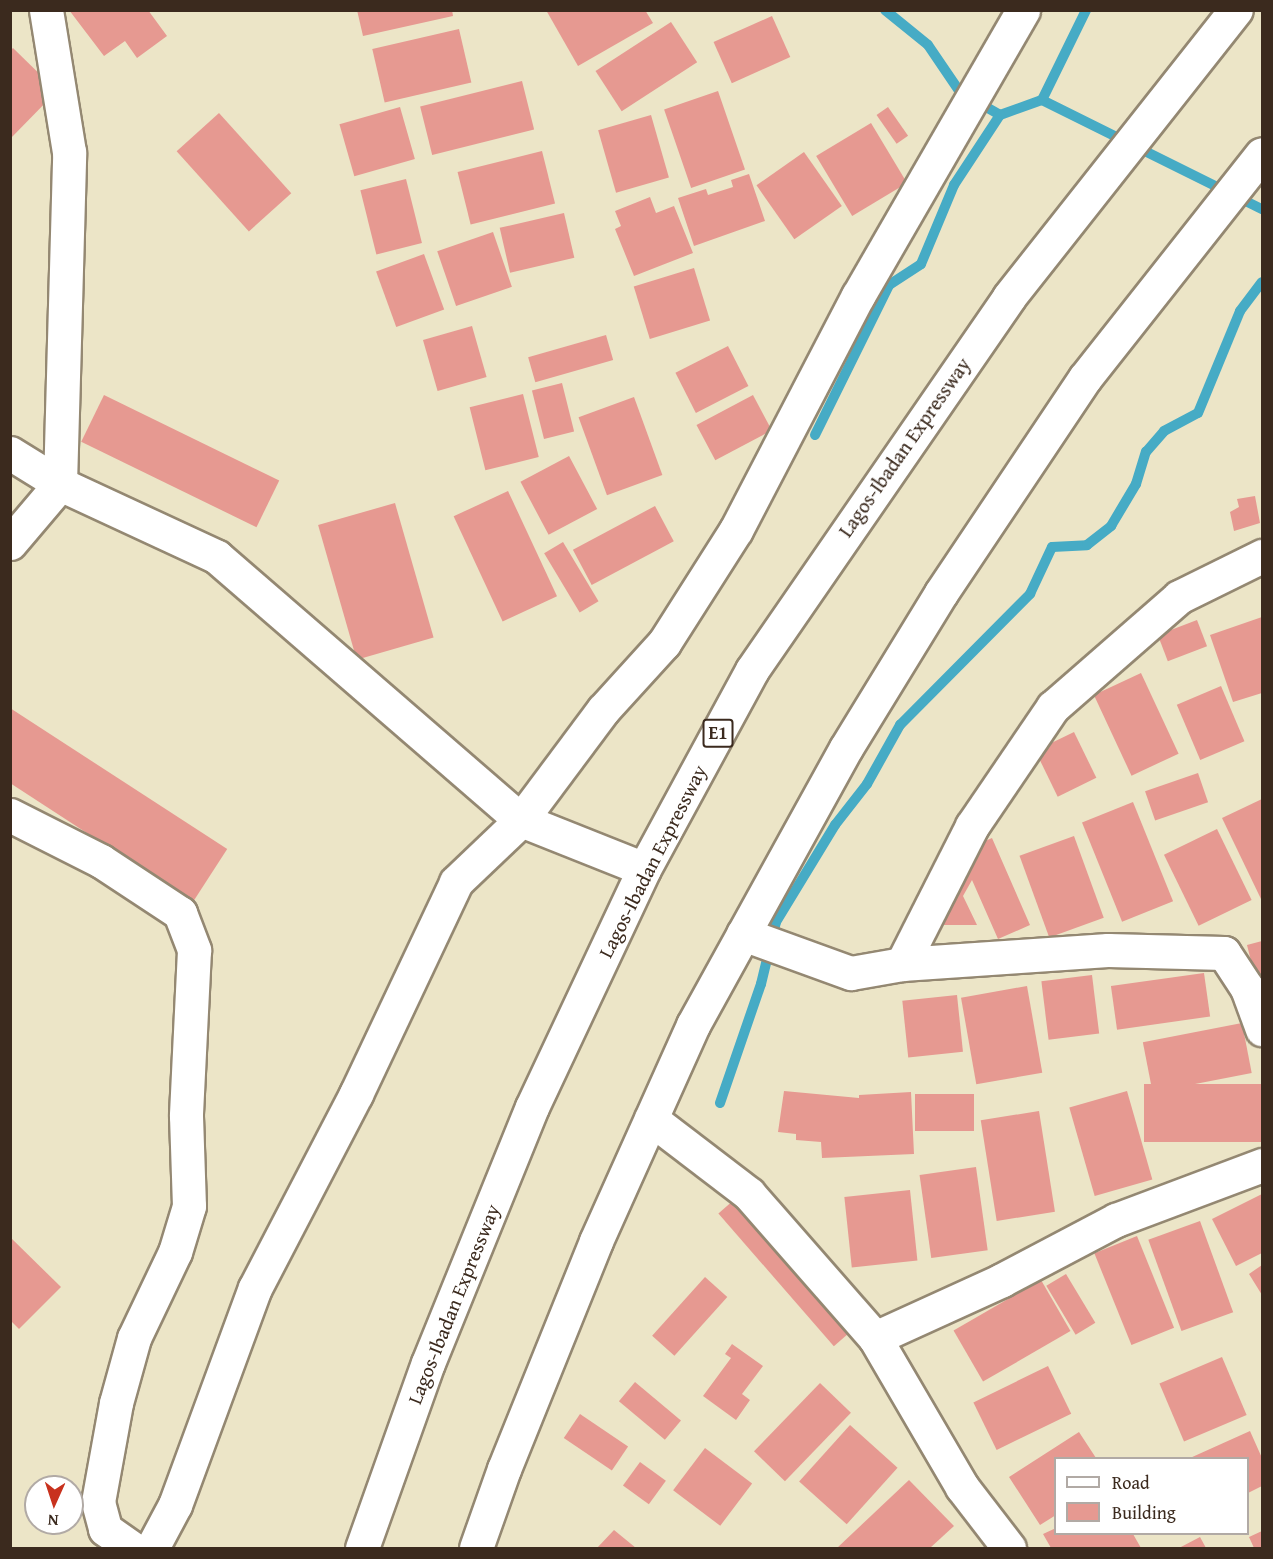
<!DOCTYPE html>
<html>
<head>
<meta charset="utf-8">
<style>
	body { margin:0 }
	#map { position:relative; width:1273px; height:1559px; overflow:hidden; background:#ece5c7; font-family:"Gentium Book Plus",serif }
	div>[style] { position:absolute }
	.stream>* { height:10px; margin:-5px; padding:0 5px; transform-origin:5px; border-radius:5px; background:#46abc5 }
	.building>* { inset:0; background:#e69991; transform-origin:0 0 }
	.roads { filter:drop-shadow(2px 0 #948872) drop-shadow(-2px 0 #948872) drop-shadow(0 2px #948872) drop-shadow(0 -2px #948872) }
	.minor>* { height:33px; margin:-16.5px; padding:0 16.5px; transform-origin:16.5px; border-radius:16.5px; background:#fff }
	.motorway>* { height:33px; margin:-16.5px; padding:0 16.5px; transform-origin:16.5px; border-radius:16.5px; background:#fff }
	span { translate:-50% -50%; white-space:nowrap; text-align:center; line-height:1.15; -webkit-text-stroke:4.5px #fff; paint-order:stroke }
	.shield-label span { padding:2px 4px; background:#fff; border:2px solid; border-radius:4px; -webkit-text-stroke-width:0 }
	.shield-label { font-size:18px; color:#3b2a1e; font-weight:700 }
	.street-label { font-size:20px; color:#3b2a1e }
	.frame { position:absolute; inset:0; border:12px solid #3b2a1e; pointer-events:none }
	.legend { position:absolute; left:1054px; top:1457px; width:195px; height:78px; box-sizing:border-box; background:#fff; border:2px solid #b1aaa5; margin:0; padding:8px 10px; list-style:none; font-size:18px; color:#3b2a1e }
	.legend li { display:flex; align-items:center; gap:12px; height:30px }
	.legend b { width:30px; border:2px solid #b1aaa5 }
	.north { position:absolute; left:24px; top:1475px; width:60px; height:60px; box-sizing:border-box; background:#fff; border:2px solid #b1aaa5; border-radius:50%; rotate:183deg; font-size:16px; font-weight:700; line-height:24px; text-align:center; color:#3b2a1e }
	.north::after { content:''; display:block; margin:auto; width:21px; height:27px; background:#c8321e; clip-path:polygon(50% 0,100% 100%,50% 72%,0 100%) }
</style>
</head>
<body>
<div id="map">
	<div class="stream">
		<i style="left:885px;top:10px;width:55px;rotate:39.1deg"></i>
		<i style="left:928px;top:45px;width:57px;rotate:55.8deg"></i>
		<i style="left:960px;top:92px;width:46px;rotate:29.9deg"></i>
		<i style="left:1000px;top:115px;width:45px;rotate:-19.7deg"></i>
		<i style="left:1042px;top:100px;width:246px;rotate:26.4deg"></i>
		<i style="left:1042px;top:100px;width:100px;rotate:-63.9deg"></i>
		<i style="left:815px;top:435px;width:167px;rotate:-63.7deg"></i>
		<i style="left:889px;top:285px;width:38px;rotate:-33deg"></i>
		<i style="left:921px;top:264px;width:86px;rotate:-67.3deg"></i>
		<i style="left:954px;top:185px;width:84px;rotate:-56.7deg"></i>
		<i style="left:720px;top:1103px;width:126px;rotate:-71deg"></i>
		<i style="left:761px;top:984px;width:64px;rotate:-76.4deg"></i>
		<i style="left:776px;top:922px;width:114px;rotate:-58.7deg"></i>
		<i style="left:835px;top:825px;width:52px;rotate:-52deg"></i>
		<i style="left:867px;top:784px;width:68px;rotate:-60.8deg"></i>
		<i style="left:900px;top:725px;width:185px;rotate:-45.2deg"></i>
		<i style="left:1030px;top:594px;width:52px;rotate:-64.9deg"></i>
		<i style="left:1052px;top:547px;width:35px;rotate:-3deg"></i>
		<i style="left:1087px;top:545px;width:31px;rotate:-38deg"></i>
		<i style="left:1111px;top:526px;width:49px;rotate:-59.2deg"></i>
		<i style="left:1136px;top:484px;width:34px;rotate:-73deg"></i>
		<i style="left:1146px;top:452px;width:28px;rotate:-49deg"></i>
		<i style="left:1164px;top:431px;width:38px;rotate:-28deg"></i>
		<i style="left:1198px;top:413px;width:110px;rotate:-67.6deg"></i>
		<i style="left:1240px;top:311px;width:36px;rotate:-53deg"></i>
	</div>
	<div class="building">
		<i style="clip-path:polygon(69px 10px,148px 10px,167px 36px,137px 58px,125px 41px,104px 56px)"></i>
		<i style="clip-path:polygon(357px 10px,452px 10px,453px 16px,363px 36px)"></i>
		<i style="clip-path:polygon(546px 10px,645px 10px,653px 23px,578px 66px)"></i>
		<i style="left:772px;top:16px;width:45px;height:64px;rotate:66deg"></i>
		<i style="left:671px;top:22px;width:48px;height:90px;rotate:57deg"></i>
		<i style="left:459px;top:29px;width:55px;height:89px;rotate:77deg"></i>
		<i style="clip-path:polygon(13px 48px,57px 91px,10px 139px,10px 51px)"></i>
		<i style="left:522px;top:81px;width:50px;height:105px;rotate:76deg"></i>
		<i style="left:718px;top:91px;width:83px;height:57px;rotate:71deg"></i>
		<i style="left:400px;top:107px;width:54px;height:63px;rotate:74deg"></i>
		<i style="left:888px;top:107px;width:35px;height:14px;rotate:55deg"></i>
		<i style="left:219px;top:113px;width:108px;height:57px;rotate:48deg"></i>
		<i style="left:651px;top:115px;width:65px;height:55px;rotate:74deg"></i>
		<i style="left:871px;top:123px;width:70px;height:64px;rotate:59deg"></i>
		<i style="left:542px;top:151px;width:54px;height:87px;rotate:76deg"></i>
		<i style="left:804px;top:152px;width:66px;height:58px;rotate:55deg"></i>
		<i style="clip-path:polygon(749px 174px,765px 221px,694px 246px,678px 198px,706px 189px,708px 195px,733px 187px,731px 180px)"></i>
		<i style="left:406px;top:179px;width:66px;height:47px;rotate:76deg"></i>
		<i style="clip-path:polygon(650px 197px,656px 213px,674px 206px,693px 253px,634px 276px,615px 229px,621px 226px,615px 211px)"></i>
		<i style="left:564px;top:213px;width:46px;height:66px;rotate:77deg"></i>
		<i style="left:493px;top:232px;width:58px;height:59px;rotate:71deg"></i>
		<i style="left:424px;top:254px;width:59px;height:51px;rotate:70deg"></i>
		<i style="left:694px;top:268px;width:55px;height:63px;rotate:73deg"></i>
		<i style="left:472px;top:326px;width:53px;height:51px;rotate:74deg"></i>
		<i style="left:606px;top:335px;width:26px;height:81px;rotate:74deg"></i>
		<i style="left:728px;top:346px;width:45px;height:59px;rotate:63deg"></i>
		<i style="left:562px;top:383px;width:50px;height:31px;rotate:76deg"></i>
		<i style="left:523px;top:394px;width:65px;height:55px;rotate:76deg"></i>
		<i style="left:104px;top:395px;width:195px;height:52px;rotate:26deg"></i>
		<i style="left:753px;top:395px;width:40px;height:64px;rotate:62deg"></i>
		<i style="left:634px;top:397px;width:83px;height:59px;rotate:70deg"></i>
		<i style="left:569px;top:456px;width:60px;height:55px;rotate:62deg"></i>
		<i style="left:508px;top:491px;width:116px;height:60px;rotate:65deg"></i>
		<i style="clip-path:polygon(1255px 496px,1260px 523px,1234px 531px,1230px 512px,1239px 507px,1237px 499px)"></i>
		<i style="left:395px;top:503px;width:140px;height:80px;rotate:74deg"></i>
		<i style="left:655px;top:506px;width:40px;height:93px;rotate:62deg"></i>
		<i style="left:563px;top:542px;width:69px;height:22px;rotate:59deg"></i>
		<i style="clip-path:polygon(1262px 617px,1262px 693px,1233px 702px,1210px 635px)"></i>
		<i style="left:1197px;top:620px;width:28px;height:42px;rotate:69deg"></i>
		<i style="left:1141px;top:673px;width:89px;height:52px;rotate:65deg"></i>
		<i style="left:1221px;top:686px;width:60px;height:48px;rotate:67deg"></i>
		<i style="left:10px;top:708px;width:259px;height:63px;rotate:33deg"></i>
		<i style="left:1074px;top:732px;width:51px;height:43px;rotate:64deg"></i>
		<i style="left:1198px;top:773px;width:31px;height:56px;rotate:71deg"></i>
		<i style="clip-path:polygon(1262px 799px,1262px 898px,1261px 899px,1222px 818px)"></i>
		<i style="left:1133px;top:802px;width:107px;height:55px;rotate:68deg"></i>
		<i style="left:1217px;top:829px;width:79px;height:59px;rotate:64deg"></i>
		<i style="left:1074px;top:836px;width:87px;height:58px;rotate:70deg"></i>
		<i style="clip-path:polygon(992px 838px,1030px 925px,998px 939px,972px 880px,963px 896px,977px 925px,943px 925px,943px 894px,960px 852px)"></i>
		<i style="clip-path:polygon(1262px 941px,1262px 976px,1255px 977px,1247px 945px)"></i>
		<i style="left:1204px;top:973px;width:44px;height:94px;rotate:82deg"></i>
		<i style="left:1092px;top:975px;width:59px;height:51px;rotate:83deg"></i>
		<i style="left:1027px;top:986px;width:88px;height:67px;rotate:80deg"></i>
		<i style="left:957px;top:995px;width:57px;height:55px;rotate:84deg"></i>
		<i style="left:1242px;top:1023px;width:51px;height:101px;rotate:79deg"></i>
		<i style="left:1262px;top:1084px;width:58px;height:118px;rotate:90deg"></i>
		<i style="clip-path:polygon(784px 1091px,859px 1098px,859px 1095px,911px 1092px,914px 1154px,822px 1158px,821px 1142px,796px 1140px,796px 1134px,778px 1132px)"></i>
		<i style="left:1127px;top:1091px;width:92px;height:60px;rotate:74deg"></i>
		<i style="left:974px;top:1094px;width:37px;height:59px;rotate:90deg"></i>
		<i style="left:1039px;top:1111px;width:102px;height:59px;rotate:81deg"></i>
		<i style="left:976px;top:1167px;width:84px;height:57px;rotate:82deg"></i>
		<i style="left:910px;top:1190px;width:71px;height:66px;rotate:84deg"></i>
		<i style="clip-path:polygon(1262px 1194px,1262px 1253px,1236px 1266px,1212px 1219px)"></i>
		<i style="left:735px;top:1199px;width:176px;height:22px;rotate:49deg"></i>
		<i style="left:1200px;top:1221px;width:97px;height:55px;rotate:70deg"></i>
		<i style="left:1137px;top:1236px;width:99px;height:46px;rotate:68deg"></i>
		<i style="clip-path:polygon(10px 1237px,61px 1287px,19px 1329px,10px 1320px)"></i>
		<i style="clip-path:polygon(1262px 1265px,1262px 1295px,1249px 1274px)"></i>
		<i style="left:1066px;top:1274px;width:57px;height:23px;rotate:59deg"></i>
		<i style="left:705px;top:1277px;width:30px;height:79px;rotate:42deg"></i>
		<i style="left:1041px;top:1280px;width:59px;height:101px;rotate:60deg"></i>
		<i style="clip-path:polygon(732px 1344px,763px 1366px,742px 1394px,750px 1400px,736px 1420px,703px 1396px,731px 1358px,725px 1354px)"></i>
		<i style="left:1222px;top:1357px;width:63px;height:68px;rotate:67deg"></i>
		<i style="left:1048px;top:1366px;width:53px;height:83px;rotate:64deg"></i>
		<i style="left:635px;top:1382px;width:60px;height:25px;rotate:40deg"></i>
		<i style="left:820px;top:1383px;width:43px;height:95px;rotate:44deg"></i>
		<i style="left:580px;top:1414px;width:58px;height:29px;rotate:34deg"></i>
		<i style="left:850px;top:1425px;width:64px;height:76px;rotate:42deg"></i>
		<i style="clip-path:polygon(1250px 1431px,1262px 1458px,1262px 1486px,1248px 1493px,1248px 1458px,1190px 1458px)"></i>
		<i style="clip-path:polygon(1079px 1432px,1096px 1458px,1056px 1458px,1056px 1515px,1040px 1525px,1009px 1477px)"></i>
		<i style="left:705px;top:1448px;width:59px;height:53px;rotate:37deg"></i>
		<i style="left:640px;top:1462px;width:32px;height:29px;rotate:36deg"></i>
		<i style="clip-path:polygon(909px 1480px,954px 1526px,930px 1548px,837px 1548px)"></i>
		<i style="clip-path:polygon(1056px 1528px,1056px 1534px,1133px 1534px,1141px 1548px,1051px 1548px,1043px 1534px)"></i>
		<i style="clip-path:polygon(614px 1530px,636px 1548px,597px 1548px)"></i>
		<i style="clip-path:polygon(1262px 1531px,1262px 1548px,1254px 1548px,1249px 1537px)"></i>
		<i style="clip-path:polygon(1200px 1537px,1206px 1548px,1179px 1548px)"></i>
	</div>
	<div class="roads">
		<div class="minor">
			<i style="left:10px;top:453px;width:59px;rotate:31.8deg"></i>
			<i style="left:60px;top:484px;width:173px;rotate:24.9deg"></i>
			<i style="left:217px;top:557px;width:402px;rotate:40.9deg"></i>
			<i style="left:521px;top:820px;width:132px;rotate:21.7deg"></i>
			<i style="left:10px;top:543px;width:77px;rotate:-49.7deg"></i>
			<i style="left:60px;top:484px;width:332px;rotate:-88.4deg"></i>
			<i style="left:69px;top:152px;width:144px;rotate:-99.2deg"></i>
			<i style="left:10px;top:815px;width:102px;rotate:26.8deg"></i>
			<i style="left:101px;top:861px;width:95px;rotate:33.4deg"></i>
			<i style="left:180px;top:913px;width:40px;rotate:69deg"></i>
			<i style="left:194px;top:950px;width:166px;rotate:92.8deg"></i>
			<i style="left:186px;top:1116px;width:90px;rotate:88.1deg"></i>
			<i style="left:189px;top:1206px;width:48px;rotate:106.9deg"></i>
			<i style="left:175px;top:1252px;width:95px;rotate:115.5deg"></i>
			<i style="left:134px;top:1338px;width:67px;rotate:105.5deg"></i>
			<i style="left:116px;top:1403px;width:101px;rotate:100.3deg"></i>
			<i style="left:98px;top:1502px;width:28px;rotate:75deg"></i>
			<i style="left:105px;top:1529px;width:33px;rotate:35deg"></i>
			<i style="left:743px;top:934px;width:115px;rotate:19.9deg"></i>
			<i style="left:851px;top:973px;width:52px;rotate:-10deg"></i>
			<i style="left:902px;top:964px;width:155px;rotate:-63.1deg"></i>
			<i style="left:972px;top:826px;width:144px;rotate:-55.8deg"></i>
			<i style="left:1053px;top:707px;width:167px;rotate:-41.1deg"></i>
			<i style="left:1179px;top:597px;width:93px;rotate:-26.3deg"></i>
			<i style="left:902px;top:964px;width:206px;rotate:-3.9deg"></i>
			<i style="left:1108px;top:950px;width:116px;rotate:1.5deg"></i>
			<i style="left:1224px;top:953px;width:42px;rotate:56.7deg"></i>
			<i style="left:1247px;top:988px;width:44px;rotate:69.9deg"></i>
			<i style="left:651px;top:1119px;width:123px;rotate:37.4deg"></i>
			<i style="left:749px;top:1194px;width:191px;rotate:48.8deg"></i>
			<i style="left:875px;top:1338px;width:173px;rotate:59.7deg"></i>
			<i style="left:962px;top:1487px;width:77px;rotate:52.4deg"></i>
			<i style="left:875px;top:1338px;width:140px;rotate:-24.5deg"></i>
			<i style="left:1002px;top:1280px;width:129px;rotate:-27.8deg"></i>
			<i style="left:1116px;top:1220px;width:156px;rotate:-20.6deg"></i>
			<i style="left:152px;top:1548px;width:49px;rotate:-61.9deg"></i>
			<i style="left:175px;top:1505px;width:231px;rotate:-69.8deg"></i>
			<i style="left:255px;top:1288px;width:219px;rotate:-62.5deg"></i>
			<i style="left:356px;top:1094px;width:234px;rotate:-64.7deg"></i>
			<i style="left:456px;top:882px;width:90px;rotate:-43.6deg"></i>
			<i style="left:521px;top:820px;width:137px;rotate:-53.3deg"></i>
			<i style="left:603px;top:710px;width:91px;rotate:-47.7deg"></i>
			<i style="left:664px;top:643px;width:134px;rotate:-57.5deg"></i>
			<i style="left:736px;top:530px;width:264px;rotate:-62.5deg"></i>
			<i style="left:858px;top:296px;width:330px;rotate:-60deg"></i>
		</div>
		<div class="motorway">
			<i style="left:362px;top:1548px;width:196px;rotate:-70.4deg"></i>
			<i style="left:428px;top:1363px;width:276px;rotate:-67.9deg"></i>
			<i style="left:532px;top:1107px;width:263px;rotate:-64.8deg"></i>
			<i style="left:644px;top:869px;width:226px;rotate:-61.5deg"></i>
			<i style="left:752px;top:670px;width:453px;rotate:-55.4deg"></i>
			<i style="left:1009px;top:297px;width:366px;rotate:-51.7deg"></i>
			<i style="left:476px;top:1548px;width:84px;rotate:-70.5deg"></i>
			<i style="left:504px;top:1469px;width:246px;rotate:-68deg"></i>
			<i style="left:596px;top:1241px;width:237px;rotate:-65.8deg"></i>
			<i style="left:693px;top:1025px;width:316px;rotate:-61.1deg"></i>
			<i style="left:846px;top:748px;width:182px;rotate:-58.5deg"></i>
			<i style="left:941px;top:593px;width:259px;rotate:-56.2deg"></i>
			<i style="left:1085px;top:378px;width:285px;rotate:-51.7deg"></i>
		</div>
	</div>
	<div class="shield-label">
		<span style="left:718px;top:733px">E1</span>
	</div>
	<div class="street-label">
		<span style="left:904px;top:447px;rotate:-55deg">Lagos-Ibadan Expressway</span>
		<span style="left:652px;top:861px;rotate:-63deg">Lagos-Ibadan Expressway</span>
		<span style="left:453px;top:1304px;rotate:-68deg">Lagos-Ibadan Expressway</span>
	</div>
	<div class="frame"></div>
	<ul class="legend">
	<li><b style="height:8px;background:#fff"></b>Road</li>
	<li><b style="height:16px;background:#e69991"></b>Building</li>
	</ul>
	<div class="north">N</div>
</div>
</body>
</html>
